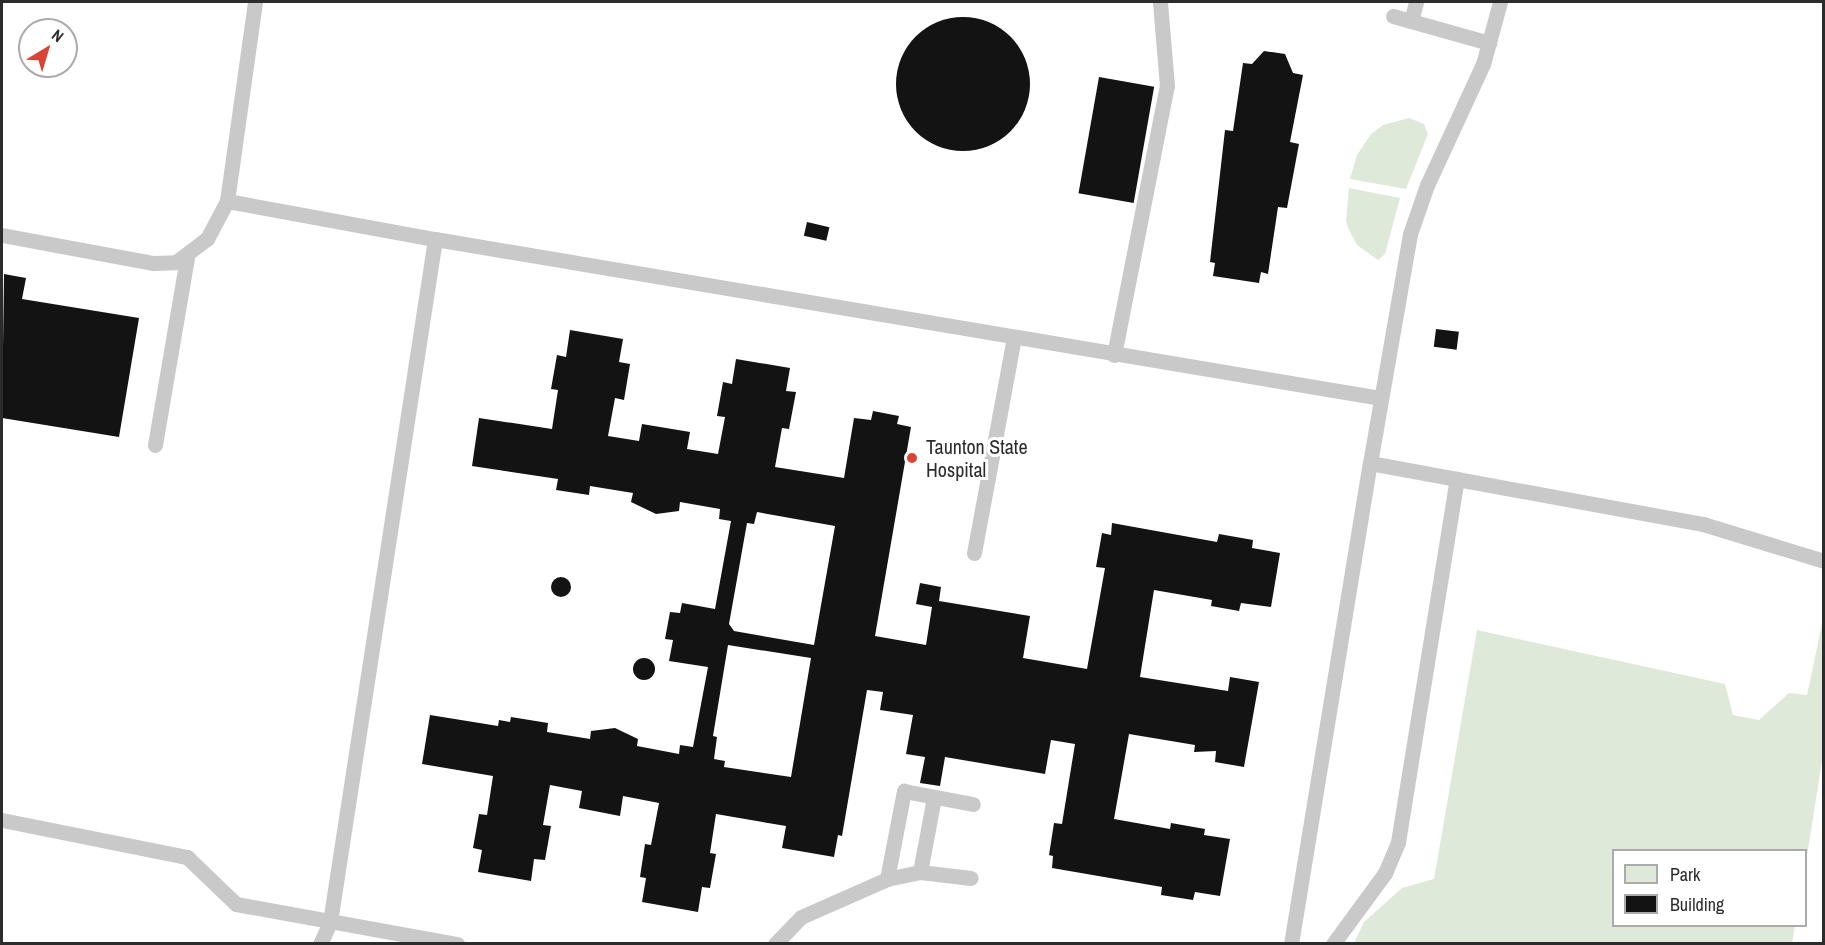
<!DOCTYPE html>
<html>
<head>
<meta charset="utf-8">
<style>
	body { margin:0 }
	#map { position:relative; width:1825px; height:945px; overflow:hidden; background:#fff; font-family:"Archivo Narrow",sans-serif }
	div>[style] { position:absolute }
	.green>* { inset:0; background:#dfe9da }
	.building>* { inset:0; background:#131313; transform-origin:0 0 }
	.round { border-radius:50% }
	.service>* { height:15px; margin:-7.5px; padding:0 7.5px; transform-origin:7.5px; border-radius:7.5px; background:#c9c9c9 }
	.dots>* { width:16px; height:16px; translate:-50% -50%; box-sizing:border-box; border:3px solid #fff; border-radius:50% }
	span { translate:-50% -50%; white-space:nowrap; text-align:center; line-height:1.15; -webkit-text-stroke:6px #fff; paint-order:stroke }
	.poi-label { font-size:20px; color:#2c2c2c }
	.left { translate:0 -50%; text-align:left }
	.frame { position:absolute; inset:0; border:3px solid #2c2c2c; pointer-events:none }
	.legend { position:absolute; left:1612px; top:849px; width:195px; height:78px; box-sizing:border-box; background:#fff; border:2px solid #ababab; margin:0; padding:8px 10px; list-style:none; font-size:18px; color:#2c2c2c }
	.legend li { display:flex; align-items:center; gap:12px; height:30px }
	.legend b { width:30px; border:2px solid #ababab }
	.north { position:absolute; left:18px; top:18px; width:60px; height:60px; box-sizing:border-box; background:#fff; border:2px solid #ababab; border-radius:50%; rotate:38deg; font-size:16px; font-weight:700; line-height:24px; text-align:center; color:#2c2c2c }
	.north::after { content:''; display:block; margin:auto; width:21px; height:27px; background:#da4436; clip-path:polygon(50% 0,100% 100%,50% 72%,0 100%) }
</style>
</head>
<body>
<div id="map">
	<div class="green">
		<i style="clip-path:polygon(1409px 118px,1424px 124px,1428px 134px,1406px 189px,1350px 179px,1357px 155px,1371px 134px,1383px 125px)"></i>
		<i style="clip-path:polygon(1349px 188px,1400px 198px,1385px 254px,1378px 260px,1357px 245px,1350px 232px,1346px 221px)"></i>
		<i style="clip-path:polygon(1823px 619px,1823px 755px,1806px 862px,1806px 850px,1614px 850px,1614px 926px,1795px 926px,1792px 943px,1354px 943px,1364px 922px,1402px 888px,1434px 879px,1477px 630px,1725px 684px,1733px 715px,1759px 720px,1789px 693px,1807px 695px)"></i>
	</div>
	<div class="building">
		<i class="round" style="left:896px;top:17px;width:134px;height:134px"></i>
		<i style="clip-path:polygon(1264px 51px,1285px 54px,1293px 73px,1303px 75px,1290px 142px,1299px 144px,1287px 208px,1278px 207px,1268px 274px,1261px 272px,1259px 283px,1213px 276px,1215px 263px,1210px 262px,1225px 130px,1233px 131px,1243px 63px,1252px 64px)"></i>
		<i style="left:1099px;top:77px;width:56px;height:118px;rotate:10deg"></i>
		<i style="left:807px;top:222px;width:23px;height:14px;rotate:13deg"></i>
		<i style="clip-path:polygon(4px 274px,26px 278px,22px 299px,139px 318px,119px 437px,2px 418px)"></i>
		<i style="left:1436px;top:329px;width:23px;height:18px;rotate:7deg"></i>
		<i style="clip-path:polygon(evenodd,570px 330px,623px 339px,619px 362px,630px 364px,624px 400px,615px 398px,608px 436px,639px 441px,642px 424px,690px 432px,687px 449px,718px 454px,725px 417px,717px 416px,723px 382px,732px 384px,736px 359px,790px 368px,786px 391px,796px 392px,789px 429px,782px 428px,775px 467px,844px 478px,854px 418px,871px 420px,873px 411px,899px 416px,897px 424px,911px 427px,875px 636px,926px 645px,932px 607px,916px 604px,920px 583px,941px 587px,939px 601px,1030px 616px,1023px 658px,1087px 669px,1105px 568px,1096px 567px,1102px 533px,1111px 535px,1112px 523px,1217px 542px,1219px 534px,1253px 540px,1252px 548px,1280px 553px,1271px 607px,1241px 603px,1239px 611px,1211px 606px,1212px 600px,1154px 590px,1140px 677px,1228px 691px,1230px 677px,1259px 682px,1244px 767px,1215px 762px,1216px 751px,1194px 752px,1195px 745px,1129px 734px,1114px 819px,1170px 829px,1171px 823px,1205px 829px,1204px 835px,1230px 839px,1220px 896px,1195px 892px,1193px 900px,1161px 895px,1162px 887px,1052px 868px,1053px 856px,1049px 855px,1054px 823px,1062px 824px,1075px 744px,1051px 740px,1045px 774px,945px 757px,940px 786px,920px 783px,925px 757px,906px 754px,913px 715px,880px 710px,883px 692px,867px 690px,842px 836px,838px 835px,834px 857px,782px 848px,786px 826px,716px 814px,710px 853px,716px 854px,710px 888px,702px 887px,698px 912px,642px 902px,646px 878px,640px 877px,645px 844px,651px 845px,659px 803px,623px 796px,620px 816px,579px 808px,582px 791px,550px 785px,543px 825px,551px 826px,545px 860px,534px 859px,531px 881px,478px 872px,482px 850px,473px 848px,479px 814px,487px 815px,493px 776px,422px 764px,430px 715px,498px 726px,499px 720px,510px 722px,511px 717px,548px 723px,547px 732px,590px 739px,591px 731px,615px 728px,638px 739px,637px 746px,679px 754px,680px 745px,693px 747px,708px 667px,669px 661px,673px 640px,665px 639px,670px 612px,680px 613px,682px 603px,715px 609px,731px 521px,719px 519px,720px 509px,680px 502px,679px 511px,656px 514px,631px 502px,633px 493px,590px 486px,589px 495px,556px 490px,558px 479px,472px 466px,479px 418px,552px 429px,558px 390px,551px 389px,557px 355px,566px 357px,570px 330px,757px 512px,835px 526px,814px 645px,734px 631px,729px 624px,747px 523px,754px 524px,757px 512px,570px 330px,728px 645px,811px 658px,791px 777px,724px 767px,725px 761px,714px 759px,717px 737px,713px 736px,728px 645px)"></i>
		<i class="round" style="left:551px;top:577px;width:20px;height:20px"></i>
		<i class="round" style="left:633px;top:658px;width:22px;height:22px"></i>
	</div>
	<div class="service">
		<i style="left:255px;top:2px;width:201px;rotate:98deg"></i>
		<i style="left:227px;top:201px;width:211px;rotate:10.4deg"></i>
		<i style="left:435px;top:239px;width:691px;rotate:98.74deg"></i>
		<i style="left:330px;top:922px;width:24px;rotate:114deg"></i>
		<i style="left:1500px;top:2px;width:64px;rotate:105.3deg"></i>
		<i style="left:1483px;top:64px;width:133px;rotate:114.8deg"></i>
		<i style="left:1427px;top:185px;width:52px;rotate:109.1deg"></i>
		<i style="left:1410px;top:234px;width:232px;rotate:99.9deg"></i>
		<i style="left:1370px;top:463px;width:339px;rotate:10.4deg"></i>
		<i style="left:1703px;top:524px;width:127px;rotate:17deg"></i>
		<i style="left:1393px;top:16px;width:100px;rotate:15.7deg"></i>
		<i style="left:1411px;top:21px;width:20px;rotate:-75deg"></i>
		<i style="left:2px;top:235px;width:154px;rotate:10.5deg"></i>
		<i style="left:153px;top:263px;width:23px;rotate:-2deg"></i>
		<i style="left:176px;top:262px;width:39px;rotate:-37deg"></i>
		<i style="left:207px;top:239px;width:43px;rotate:-62.2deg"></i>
		<i style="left:435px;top:239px;width:958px;rotate:9.55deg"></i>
		<i style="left:1114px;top:355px;width:274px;rotate:-78.9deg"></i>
		<i style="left:1167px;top:86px;width:84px;rotate:-94.8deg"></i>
		<i style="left:155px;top:445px;width:191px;rotate:-80.3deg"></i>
		<i style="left:974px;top:553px;width:219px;rotate:-79.5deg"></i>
		<i style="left:2px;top:820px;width:189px;rotate:11.3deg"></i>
		<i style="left:187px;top:857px;width:68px;rotate:43.8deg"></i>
		<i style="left:236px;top:904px;width:225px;rotate:10.3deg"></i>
		<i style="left:920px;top:872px;width:76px;rotate:-79.4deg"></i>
		<i style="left:887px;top:879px;width:90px;rotate:-79.1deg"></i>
		<i style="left:904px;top:791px;width:70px;rotate:10.7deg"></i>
		<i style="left:775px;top:944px;width:37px;rotate:-46deg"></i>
		<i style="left:801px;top:917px;width:94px;rotate:-23.8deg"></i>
		<i style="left:887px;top:879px;width:34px;rotate:-12deg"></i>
		<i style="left:920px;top:872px;width:51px;rotate:6.7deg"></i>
		<i style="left:1291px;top:944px;width:487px;rotate:-80.7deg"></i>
		<i style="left:1333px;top:944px;width:88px;rotate:-53.8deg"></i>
		<i style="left:1385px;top:873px;width:34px;rotate:-67deg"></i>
		<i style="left:1398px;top:842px;width:368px;rotate:-80.8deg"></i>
	</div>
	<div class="dots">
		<i style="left:912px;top:458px;background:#da4436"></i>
	</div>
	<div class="poi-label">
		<span class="left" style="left:926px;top:458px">Taunton State<br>Hospital</span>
	</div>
	<div class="frame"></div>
	<ul class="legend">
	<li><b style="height:16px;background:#dfe9da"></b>Park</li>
	<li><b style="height:16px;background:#131313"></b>Building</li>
	</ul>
	<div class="north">N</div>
</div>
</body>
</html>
